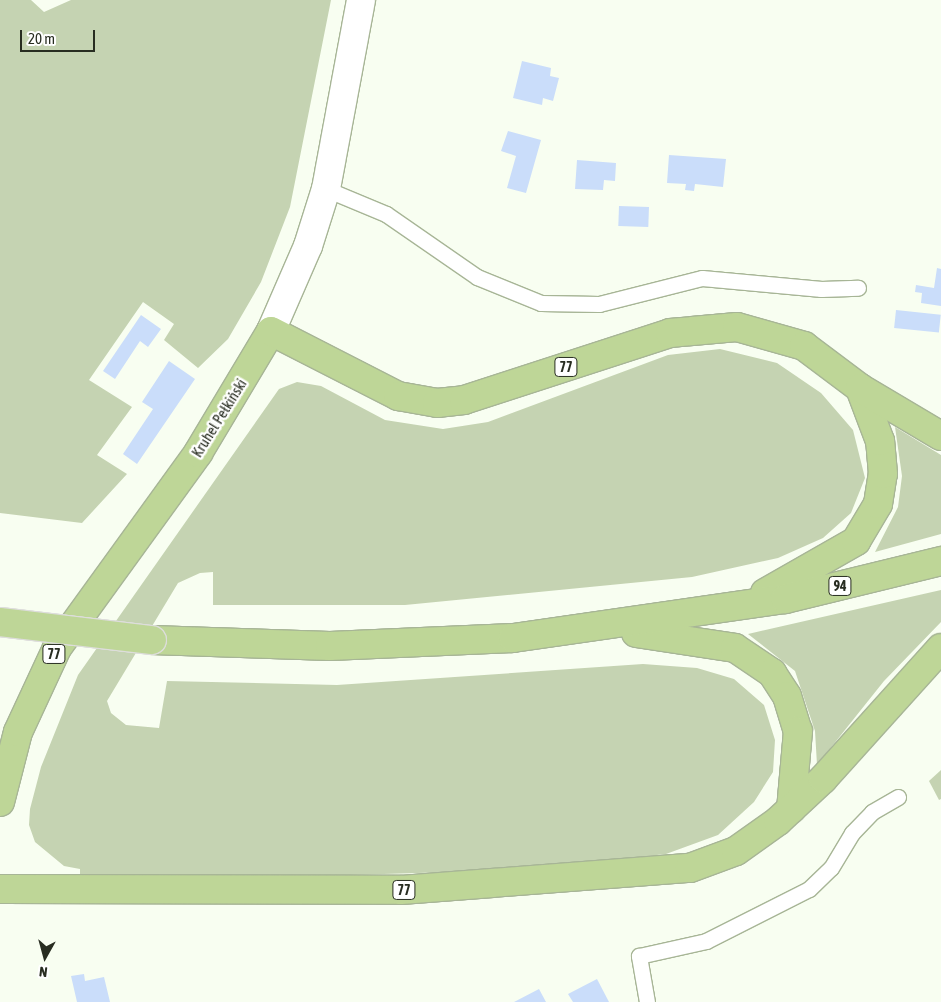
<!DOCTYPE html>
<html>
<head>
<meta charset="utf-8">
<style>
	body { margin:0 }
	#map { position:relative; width:941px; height:1002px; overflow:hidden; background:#f8fef1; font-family:"Asap Condensed",sans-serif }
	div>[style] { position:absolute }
	.green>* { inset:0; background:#c5d3b2 }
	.building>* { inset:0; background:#caddfa; transform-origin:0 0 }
	.roads { filter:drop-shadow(1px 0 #a7b596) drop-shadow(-1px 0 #a7b596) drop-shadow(0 1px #a7b596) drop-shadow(0 -1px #a7b596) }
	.service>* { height:15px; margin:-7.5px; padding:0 7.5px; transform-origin:7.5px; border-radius:7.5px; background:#fff }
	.tertiary>* { height:28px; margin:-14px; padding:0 14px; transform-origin:14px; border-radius:14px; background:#fff }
	.primary>* { height:28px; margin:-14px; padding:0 14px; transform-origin:14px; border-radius:14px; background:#bed697 }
	.bridges { filter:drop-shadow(1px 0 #dddddb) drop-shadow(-1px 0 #dddddb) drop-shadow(0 1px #dddddb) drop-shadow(0 -1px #dddddb) }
	.primary-bridge>* { height:28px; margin:-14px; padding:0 14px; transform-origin:14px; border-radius:14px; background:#bed697 }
	span { translate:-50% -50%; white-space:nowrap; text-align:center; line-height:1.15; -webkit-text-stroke:5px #fff; paint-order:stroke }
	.shield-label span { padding:1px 4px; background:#fff; border:1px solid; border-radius:4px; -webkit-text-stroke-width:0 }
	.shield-label { font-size:14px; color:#282d21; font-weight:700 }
	.street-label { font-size:15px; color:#282d21 }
	.north { position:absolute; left:20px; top:932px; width:50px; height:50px; -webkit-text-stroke:4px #fff; paint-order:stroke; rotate:187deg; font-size:14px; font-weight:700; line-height:20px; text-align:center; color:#282d21 }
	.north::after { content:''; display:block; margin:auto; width:18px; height:22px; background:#282d21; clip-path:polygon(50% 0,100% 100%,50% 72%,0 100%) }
	.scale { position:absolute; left:20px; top:30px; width:75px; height:22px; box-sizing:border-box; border:2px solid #282d21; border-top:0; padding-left:6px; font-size:15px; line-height:18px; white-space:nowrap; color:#282d21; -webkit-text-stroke:4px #fff; paint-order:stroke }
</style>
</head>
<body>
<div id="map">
	<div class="green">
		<i style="clip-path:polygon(0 0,31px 0,44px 12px,71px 0,331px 0,290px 207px,261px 282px,228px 339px,198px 368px,164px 340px,174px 324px,143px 302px,89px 380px,132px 407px,97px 455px,127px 474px,82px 523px,0 513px)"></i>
		<i style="clip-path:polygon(720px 349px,777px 363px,821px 393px,853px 430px,865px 478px,851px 513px,823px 538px,778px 558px,692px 577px,405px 605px,213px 605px,213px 572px,200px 573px,178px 583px,107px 701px,111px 713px,126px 725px,159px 728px,167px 681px,337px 685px,643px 664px,697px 668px,734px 679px,764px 705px,775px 740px,773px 772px,754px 802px,718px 835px,666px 854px,521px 870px,316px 876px,80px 876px,80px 869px,64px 866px,35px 842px,29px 825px,30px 809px,41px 767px,78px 675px,279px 389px,297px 382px,321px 386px,385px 420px,443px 429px,488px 422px,668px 355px)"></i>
		<i style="clip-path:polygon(895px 427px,941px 455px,941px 534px,875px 552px,898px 507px,902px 476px)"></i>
		<i style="clip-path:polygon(941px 590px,941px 622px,884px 681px,817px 765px,815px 731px,795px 671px,748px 634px)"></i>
		<i style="clip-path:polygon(941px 770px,941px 799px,939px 800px,929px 781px)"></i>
	</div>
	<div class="building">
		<i style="clip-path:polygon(522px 61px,551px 68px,550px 76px,559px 78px,553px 101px,543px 98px,542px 105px,513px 98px)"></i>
		<i style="clip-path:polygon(508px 131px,541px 140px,526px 193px,507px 188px,516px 156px,501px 151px)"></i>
		<i style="clip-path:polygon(669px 155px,726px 159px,723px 187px,695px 184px,694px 191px,685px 190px,686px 184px,667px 183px)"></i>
		<i style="clip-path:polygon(577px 160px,616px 163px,615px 181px,604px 180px,603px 190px,575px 189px)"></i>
		<i style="left:619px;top:206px;width:30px;height:20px;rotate:2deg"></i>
		<i style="clip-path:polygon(937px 268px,941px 269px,941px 306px,921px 303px,922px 293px,915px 292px,916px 285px,934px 288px)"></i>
		<i style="left:896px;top:310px;width:45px;height:18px;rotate:6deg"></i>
		<i style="clip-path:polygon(141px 315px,161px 329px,148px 347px,140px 341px,115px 379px,103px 371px)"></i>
		<i style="clip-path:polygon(169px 361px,195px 379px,137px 464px,123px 454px,153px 409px,142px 402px)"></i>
		<i style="clip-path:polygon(84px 974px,85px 981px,104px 977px,110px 1002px,77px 1002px,71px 976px)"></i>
		<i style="clip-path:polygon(597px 979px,609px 1002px,573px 1002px,568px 994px)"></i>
		<i style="clip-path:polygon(539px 989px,546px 1002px,514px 1002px)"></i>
	</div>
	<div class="roads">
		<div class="service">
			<i style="left:326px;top:189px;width:65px;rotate:22.6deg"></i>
			<i style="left:386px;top:214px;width:111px;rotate:34.7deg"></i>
			<i style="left:477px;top:277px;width:69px;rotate:22.1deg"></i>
			<i style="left:541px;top:303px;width:58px;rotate:1deg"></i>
			<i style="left:599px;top:304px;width:106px;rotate:-14.2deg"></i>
			<i style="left:702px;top:278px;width:120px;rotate:5.3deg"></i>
			<i style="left:821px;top:289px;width:37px;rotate:-2deg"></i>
			<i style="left:647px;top:1002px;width:47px;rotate:-99.9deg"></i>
			<i style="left:639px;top:956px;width:69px;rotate:-12.6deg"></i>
			<i style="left:706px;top:941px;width:115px;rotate:-26.8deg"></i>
			<i style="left:809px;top:889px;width:30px;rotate:-44deg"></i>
			<i style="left:831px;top:868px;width:41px;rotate:-59deg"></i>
			<i style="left:852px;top:833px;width:29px;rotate:-46deg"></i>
			<i style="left:872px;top:812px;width:30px;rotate:-30deg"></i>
		</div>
		<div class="tertiary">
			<i style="left:271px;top:331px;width:93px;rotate:-66.5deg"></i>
			<i style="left:308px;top:246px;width:60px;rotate:-72.5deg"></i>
			<i style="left:326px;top:189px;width:192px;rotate:-79.5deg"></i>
		</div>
		<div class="primary">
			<i style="left:765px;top:593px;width:105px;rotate:-29.7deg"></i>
			<i style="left:856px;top:541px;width:43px;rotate:-59.3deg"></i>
			<i style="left:878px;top:504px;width:30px;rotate:-81deg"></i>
			<i style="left:883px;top:474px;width:33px;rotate:-95deg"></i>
			<i style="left:880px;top:441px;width:57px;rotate:-110.7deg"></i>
			<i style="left:636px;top:633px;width:100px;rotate:8.6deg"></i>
			<i style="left:735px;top:648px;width:45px;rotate:34deg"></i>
			<i style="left:772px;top:673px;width:27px;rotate:57deg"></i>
			<i style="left:787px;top:696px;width:37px;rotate:73deg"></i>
			<i style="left:798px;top:731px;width:78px;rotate:95.1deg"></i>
			<i style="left:152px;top:640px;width:178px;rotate:1.9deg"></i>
			<i style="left:330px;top:646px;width:183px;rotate:-2.5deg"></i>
			<i style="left:513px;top:638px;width:275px;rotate:-8.2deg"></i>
			<i style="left:785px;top:599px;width:161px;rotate:-13.7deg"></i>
			<i style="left:0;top:802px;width:72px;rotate:-75.6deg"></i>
			<i style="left:18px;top:732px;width:93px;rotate:-65.1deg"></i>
			<i style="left:57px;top:648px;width:241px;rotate:-54.1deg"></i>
			<i style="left:198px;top:453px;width:142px;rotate:-59.1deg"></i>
			<i style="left:271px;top:331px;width:143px;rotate:27.1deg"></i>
			<i style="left:398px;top:396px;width:40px;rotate:10deg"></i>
			<i style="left:437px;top:403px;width:27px;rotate:-6deg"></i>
			<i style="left:464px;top:400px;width:217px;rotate:-18deg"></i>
			<i style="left:670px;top:333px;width:67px;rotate:-5.1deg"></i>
			<i style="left:737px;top:327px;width:70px;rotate:15.8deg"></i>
			<i style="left:804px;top:346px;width:70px;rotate:36.9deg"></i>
			<i style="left:860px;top:388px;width:94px;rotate:30.7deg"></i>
			<i style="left:0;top:889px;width:401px;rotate:0.1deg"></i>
			<i style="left:401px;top:890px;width:290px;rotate:-4.4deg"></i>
			<i style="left:690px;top:868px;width:49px;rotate:-20.3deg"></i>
			<i style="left:736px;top:851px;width:52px;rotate:-35.5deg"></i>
			<i style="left:778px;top:821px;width:62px;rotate:-43deg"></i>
			<i style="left:823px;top:779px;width:176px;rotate:-48deg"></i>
		</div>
	</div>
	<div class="bridges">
		<div class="primary-bridge">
			<i style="left:0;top:622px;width:153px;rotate:6.8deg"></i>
		</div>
	</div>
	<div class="shield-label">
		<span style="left:566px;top:367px">77</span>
		<span style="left:840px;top:586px">94</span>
		<span style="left:54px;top:654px">77</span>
		<span style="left:404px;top:890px">77</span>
	</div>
	<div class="street-label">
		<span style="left:219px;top:418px;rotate:-58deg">Kruhel Pełkiński</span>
	</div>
	<div class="north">N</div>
	<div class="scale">20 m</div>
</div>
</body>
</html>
